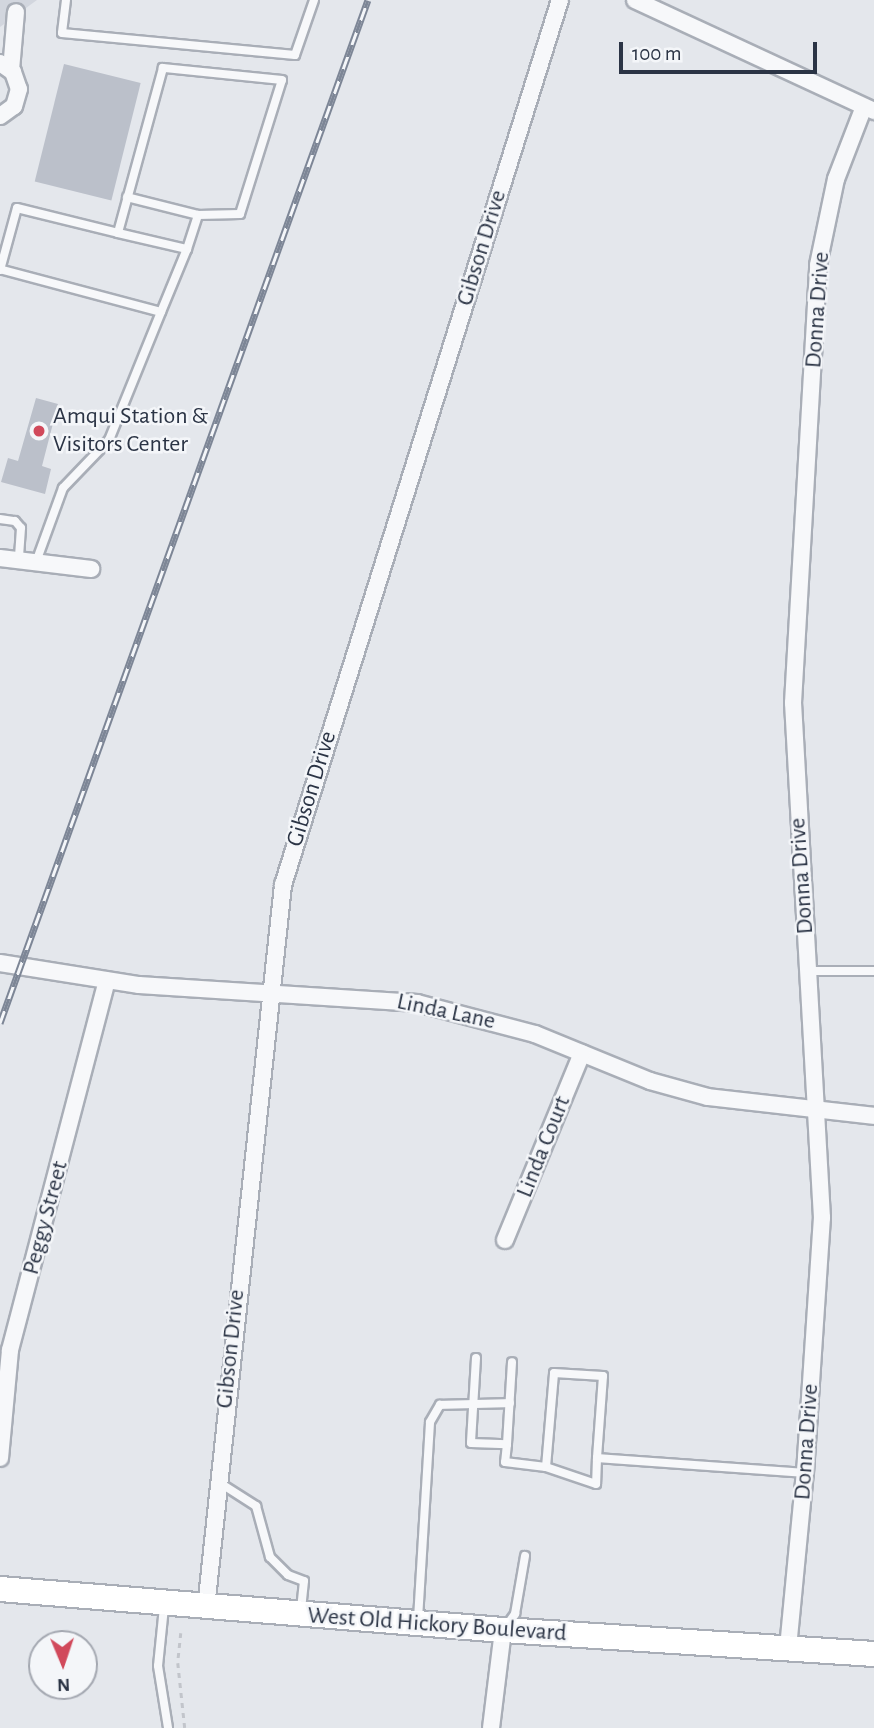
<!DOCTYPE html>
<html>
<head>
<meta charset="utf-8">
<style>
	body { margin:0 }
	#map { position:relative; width:874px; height:1728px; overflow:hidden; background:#e4e7ec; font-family:"Alegreya Sans",sans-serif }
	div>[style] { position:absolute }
	.built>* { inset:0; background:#d2d6de }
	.building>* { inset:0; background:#bbc0ca; transform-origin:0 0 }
	.path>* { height:2.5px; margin-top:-1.25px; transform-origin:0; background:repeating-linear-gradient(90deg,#c2c5cb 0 5px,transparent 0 10px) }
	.roads { filter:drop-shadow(2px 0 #a9aeb7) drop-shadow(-2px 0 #a9aeb7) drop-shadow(0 2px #a9aeb7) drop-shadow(0 -2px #a9aeb7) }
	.lane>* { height:8px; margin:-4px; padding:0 4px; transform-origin:4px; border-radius:4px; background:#f7f8fa }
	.street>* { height:16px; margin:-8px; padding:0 8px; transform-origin:8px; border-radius:8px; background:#f7f8fa }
	.primary>* { height:24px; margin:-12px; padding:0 12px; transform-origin:12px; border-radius:12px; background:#fff }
	.rail>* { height:7px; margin-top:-3.5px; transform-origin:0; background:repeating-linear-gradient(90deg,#f4f6f9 0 13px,#7d8696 0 26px); box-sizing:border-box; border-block:2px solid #7d8696 }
	.dots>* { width:19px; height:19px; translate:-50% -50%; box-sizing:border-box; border:4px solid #f4f6f9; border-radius:50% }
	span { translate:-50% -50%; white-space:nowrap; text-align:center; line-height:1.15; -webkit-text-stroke:5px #f4f6f9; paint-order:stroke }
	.street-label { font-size:24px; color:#2b3445 }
	.poi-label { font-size:24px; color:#2b3445 }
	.left { translate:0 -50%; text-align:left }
	.north { position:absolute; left:28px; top:1630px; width:70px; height:70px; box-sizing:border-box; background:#f4f6f9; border:2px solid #a4a8b1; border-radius:50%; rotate:178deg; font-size:19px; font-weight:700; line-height:28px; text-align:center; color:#2b3445 }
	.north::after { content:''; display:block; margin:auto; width:24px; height:32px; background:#d1495b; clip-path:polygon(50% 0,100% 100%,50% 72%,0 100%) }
	.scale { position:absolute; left:619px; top:42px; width:198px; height:32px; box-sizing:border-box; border:4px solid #2b3445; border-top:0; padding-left:9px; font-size:21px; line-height:24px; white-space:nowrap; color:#2b3445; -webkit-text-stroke:5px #f4f6f9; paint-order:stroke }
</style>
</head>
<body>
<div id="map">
	<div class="built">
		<i style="clip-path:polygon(0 0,37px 0,0 27px)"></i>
	</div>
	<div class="building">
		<i style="left:64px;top:64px;width:79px;height:121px;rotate:14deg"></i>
		<i style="clip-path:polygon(36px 398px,58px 404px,42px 466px,51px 469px,45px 494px,1px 482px,8px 458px,18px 461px)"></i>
	</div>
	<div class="path">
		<i style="left:181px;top:1633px;width:30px;rotate:96deg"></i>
		<i style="left:178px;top:1663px;width:65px;rotate:83.9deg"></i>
	</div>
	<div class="roads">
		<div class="lane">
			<i style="left:66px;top:0;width:33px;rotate:97deg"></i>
			<i style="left:62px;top:33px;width:234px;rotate:5.4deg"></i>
			<i style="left:295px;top:55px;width:58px;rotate:-70.9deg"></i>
			<i style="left:127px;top:197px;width:73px;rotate:14.2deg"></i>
			<i style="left:0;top:270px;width:64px;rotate:-74.7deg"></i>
			<i style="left:17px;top:208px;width:104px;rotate:13.9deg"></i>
			<i style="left:118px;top:233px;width:71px;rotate:13.1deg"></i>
			<i style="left:187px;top:249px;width:36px;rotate:-72deg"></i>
			<i style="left:198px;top:215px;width:42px;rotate:-1.4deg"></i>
			<i style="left:240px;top:214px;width:140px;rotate:-72.6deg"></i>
			<i style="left:282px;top:80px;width:120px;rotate:-174.2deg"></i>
			<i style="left:163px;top:68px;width:171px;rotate:105.3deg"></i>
			<i style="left:3px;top:270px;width:163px;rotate:14.9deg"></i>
			<i style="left:161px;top:312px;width:68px;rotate:-67.6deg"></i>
			<i style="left:0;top:519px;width:15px;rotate:8deg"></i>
			<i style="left:15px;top:521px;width:9px;rotate:49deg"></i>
			<i style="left:21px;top:528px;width:32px;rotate:94deg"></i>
			<i style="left:36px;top:562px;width:79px;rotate:-70deg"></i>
			<i style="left:63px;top:488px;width:66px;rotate:-46.2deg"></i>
			<i style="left:109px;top:440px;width:138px;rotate:-67.9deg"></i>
			<i style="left:809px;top:971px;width:65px"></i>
			<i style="left:476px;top:1358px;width:85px;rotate:93.4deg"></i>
			<i style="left:471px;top:1443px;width:36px;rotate:2deg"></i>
			<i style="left:507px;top:1444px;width:18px;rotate:96deg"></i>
			<i style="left:505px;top:1462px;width:41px;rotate:7deg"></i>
			<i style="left:507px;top:1444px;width:82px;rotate:-86.5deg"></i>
			<i style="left:597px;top:1458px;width:26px;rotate:92deg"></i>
			<i style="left:596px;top:1484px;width:53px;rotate:-161.2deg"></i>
			<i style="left:546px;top:1467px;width:94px;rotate:-85.1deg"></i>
			<i style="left:554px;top:1373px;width:49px;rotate:3.5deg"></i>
			<i style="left:603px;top:1376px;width:82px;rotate:94.2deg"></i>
			<i style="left:597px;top:1458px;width:209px;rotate:4.1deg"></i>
			<i style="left:220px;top:1483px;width:43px;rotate:32.6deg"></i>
			<i style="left:256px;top:1506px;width:53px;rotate:74.6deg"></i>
			<i style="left:270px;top:1557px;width:25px;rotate:45deg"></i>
			<i style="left:288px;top:1575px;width:17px;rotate:21deg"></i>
			<i style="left:304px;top:1581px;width:31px;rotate:96deg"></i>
			<i style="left:164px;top:1607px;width:59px;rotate:95.8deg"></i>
			<i style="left:158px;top:1666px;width:63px;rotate:80.8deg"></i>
			<i style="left:418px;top:1619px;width:197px;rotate:-86.5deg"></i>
			<i style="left:430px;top:1422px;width:20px;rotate:-60deg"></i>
			<i style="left:440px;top:1405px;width:70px;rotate:-1.6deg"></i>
			<i style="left:507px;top:1625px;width:14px;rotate:-54deg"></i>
			<i style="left:515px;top:1614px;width:59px;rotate:-80.2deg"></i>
		</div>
		<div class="street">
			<i style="left:635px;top:0;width:264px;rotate:24.9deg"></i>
			<i style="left:0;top:63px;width:16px;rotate:35deg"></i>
			<i style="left:13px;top:72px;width:18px;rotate:71deg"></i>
			<i style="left:19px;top:89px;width:18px;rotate:106deg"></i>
			<i style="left:14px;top:106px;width:17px;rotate:144deg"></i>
			<i style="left:11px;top:70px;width:58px;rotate:-85.1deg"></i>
			<i style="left:0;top:558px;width:92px;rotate:6.9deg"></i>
			<i style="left:0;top:963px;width:141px;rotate:9deg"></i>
			<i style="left:139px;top:985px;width:279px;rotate:3.7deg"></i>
			<i style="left:417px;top:1003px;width:122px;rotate:14.7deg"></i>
			<i style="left:535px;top:1034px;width:124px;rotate:22.2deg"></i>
			<i style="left:650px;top:1081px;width:60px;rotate:15.4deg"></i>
			<i style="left:708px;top:1097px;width:167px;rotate:6.5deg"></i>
			<i style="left:505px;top:1240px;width:202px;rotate:-67.6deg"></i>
			<i style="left:0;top:1458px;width:108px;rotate:-84.7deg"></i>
			<i style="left:10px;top:1350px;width:382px;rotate:-75.3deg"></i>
			<i style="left:206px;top:1608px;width:727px;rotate:-83.92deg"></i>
			<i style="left:283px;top:885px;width:927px;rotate:-72.62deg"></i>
			<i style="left:788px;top:1648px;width:176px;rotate:-84.5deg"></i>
			<i style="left:805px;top:1473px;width:256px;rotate:-86.2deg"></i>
			<i style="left:822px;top:1218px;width:516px;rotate:-93.22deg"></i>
			<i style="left:793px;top:703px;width:439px;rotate:-86.7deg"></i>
			<i style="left:818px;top:265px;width:88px;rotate:-78.2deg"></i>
			<i style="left:836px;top:179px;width:75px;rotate:-68.9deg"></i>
			<i style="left:491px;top:1728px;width:99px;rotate:-83deg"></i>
		</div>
		<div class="primary">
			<i style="left:0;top:1589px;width:505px;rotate:4.66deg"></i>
			<i style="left:503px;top:1630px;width:372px;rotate:3.7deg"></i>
		</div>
	</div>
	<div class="rail">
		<i style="left:0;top:1023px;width:1087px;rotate:-70.22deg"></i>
	</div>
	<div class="dots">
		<i style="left:39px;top:431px;background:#d1495b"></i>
	</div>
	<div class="street-label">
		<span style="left:482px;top:248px;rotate:-73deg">Gibson Drive</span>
		<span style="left:818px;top:310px;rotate:-86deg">Donna Drive</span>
		<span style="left:312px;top:789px;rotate:-73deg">Gibson Drive</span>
		<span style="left:802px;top:876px;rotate:-94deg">Donna Drive</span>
		<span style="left:446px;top:1012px;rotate:12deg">Linda Lane</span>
		<span style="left:544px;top:1147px;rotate:-68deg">Linda Court</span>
		<span style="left:46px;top:1218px;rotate:-75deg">Peggy Street</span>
		<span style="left:231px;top:1349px;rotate:-84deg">Gibson Drive</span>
		<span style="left:807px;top:1442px;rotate:-86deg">Donna Drive</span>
		<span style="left:437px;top:1625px;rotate:4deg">West Old Hickory Boulevard</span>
	</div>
	<div class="poi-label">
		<span class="left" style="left:53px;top:431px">Amqui Station &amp;<br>Visitors Center</span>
	</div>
	<div class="north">N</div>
	<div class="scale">100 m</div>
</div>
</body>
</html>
